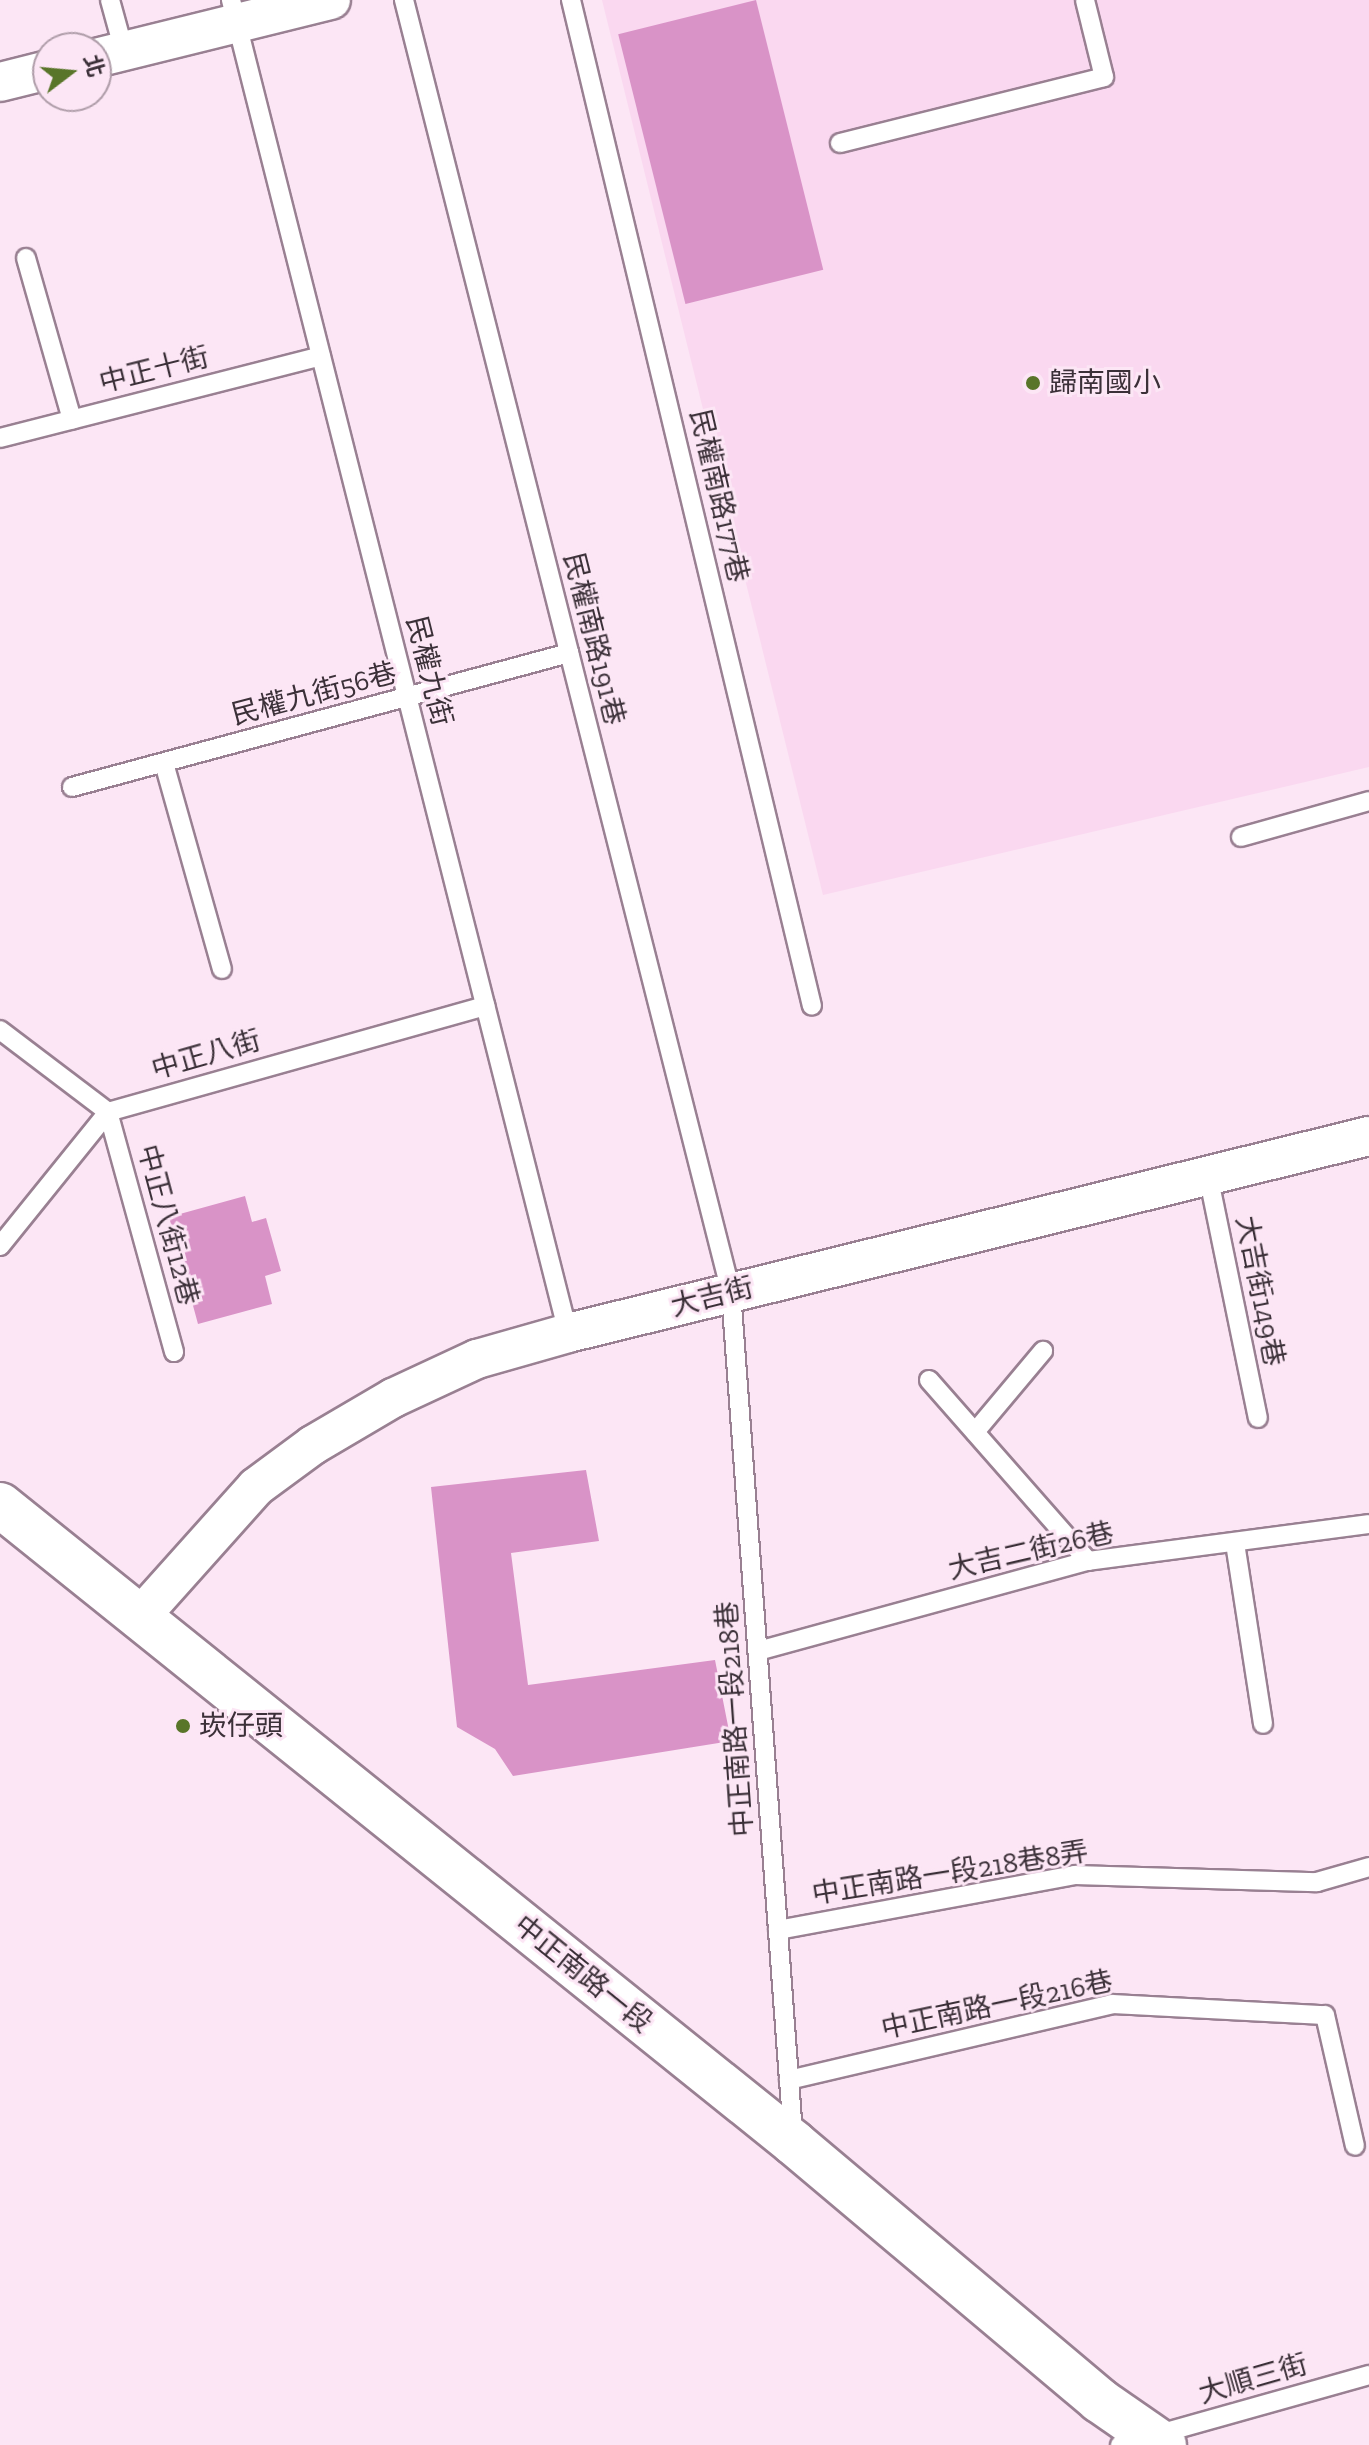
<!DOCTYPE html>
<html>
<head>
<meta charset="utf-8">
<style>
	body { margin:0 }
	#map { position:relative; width:1369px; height:2445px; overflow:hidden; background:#fce6f5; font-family:"Zilla Slab","Noto Sans TC",serif }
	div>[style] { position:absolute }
	.built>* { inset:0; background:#fad8f0 }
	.building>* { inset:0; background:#d993c7; transform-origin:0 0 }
	.roads { filter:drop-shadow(2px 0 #998092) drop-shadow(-2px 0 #998092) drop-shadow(0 2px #998092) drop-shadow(0 -2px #998092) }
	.service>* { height:18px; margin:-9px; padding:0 9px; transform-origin:9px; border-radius:9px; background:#fff }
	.minor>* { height:38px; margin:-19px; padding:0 19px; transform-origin:19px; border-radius:19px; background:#fff }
	.tertiary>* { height:44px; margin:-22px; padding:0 22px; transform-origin:22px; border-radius:22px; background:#fff }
	.dots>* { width:22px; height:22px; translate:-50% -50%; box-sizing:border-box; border:4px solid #fce6f5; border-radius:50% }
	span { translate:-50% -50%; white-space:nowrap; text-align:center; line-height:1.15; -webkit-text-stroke:6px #fce6f5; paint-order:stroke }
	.street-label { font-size:28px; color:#3b3038 }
	.poi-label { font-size:28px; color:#3b3038 }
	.left { translate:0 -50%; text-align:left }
	.north { position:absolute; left:32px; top:32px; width:80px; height:80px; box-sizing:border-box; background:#fce6f5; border:2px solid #af9da9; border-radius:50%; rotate:74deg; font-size:22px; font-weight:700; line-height:32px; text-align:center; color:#3b3038 }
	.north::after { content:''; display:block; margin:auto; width:28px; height:36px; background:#597529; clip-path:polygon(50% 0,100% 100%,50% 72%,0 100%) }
</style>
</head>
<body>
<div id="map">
	<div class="built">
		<i style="clip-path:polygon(602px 0,1369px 0,1369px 767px,823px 895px)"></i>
	</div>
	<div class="building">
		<i style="left:756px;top:0;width:278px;height:142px;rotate:76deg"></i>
		<i style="clip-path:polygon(245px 1196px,252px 1222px,266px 1218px,281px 1271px,265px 1276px,272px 1304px,198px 1324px,169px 1217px)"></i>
		<i style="clip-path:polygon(586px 1470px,599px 1541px,511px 1553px,528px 1685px,715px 1660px,731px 1741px,513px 1776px,495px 1749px,457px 1727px,431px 1487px)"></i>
	</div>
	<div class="roads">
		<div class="service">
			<i style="left:110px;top:0;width:53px;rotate:74.6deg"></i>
			<i style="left:231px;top:0;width:1375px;rotate:75.81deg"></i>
			<i style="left:404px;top:0;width:1333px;rotate:75.8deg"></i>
			<i style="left:731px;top:1292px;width:844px;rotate:85.79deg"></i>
			<i style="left:571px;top:0;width:1034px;rotate:76.53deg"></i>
			<i style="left:840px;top:143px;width:272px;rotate:-14deg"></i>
			<i style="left:1104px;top:77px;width:79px;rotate:-103.9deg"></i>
			<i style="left:26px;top:258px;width:168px;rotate:74.1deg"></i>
			<i style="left:0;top:438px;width:331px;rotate:-14.3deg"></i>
			<i style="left:164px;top:763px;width:214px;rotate:74.3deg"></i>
			<i style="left:72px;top:787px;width:515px;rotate:-15.09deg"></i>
			<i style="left:1241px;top:837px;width:133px;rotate:-15.7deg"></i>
			<i style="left:0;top:1030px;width:136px;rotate:37.2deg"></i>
			<i style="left:108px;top:1112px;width:249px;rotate:74.6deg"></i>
			<i style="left:1208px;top:1175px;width:248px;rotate:78.4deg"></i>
			<i style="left:0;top:1246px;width:172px;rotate:-51.1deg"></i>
			<i style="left:108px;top:1112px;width:392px;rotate:-15.7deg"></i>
			<i style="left:929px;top:1380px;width:241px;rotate:48.7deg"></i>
			<i style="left:975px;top:1432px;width:106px;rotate:-50deg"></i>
			<i style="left:1235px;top:1543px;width:183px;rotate:81.2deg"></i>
			<i style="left:758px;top:1651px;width:342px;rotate:-15.3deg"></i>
			<i style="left:1088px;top:1561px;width:283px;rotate:-7.5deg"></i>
			<i style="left:778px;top:1930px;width:302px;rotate:-10.5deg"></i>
			<i style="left:1075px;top:1875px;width:242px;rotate:1.7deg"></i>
			<i style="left:1317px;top:1882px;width:54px;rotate:-16.1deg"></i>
			<i style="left:789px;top:2080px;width:332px;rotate:-13.2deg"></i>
			<i style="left:1112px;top:2004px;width:213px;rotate:3deg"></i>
			<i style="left:1325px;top:2015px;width:134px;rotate:77.1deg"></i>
			<i style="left:1120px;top:2445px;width:259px;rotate:-15.7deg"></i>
		</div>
		<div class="minor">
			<i style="left:96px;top:58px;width:242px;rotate:-13.9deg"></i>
			<i style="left:0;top:82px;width:49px;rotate:-14deg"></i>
			<i style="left:138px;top:1619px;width:177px;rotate:-48.2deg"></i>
			<i style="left:256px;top:1487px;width:71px;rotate:-36.4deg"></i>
			<i style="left:313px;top:1445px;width:93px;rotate:-30.4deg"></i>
			<i style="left:393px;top:1398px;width:93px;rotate:-24.9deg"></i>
			<i style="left:477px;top:1359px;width:95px;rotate:-15.9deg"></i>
			<i style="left:568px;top:1333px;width:825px;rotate:-13.82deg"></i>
		</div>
		<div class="tertiary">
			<i style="left:0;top:1505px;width:1019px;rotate:38.78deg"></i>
			<i style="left:794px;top:2143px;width:399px;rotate:40.1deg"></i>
			<i style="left:1099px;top:2400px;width:79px;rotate:34.7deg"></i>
		</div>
	</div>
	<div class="dots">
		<i style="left:1033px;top:383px;background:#597529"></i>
		<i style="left:183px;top:1726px;background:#597529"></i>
	</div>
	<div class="street-label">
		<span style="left:154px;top:370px;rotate:-14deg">中正十街</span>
		<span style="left:719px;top:496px;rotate:77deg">民權南路177巷</span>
		<span style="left:594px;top:639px;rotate:76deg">民權南路191巷</span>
		<span style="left:429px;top:671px;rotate:76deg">民權九街</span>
		<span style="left:314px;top:694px;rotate:-15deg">民權九街56巷</span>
		<span style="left:206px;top:1055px;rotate:-16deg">中正八街</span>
		<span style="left:168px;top:1225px;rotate:75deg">中正八街12巷</span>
		<span style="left:1260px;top:1291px;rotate:79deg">大吉街149巷</span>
		<span style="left:712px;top:1297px;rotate:-14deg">大吉街</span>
		<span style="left:1031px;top:1551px;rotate:-13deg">大吉二街26巷</span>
		<span style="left:735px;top:1719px;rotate:-94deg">中正南路一段218巷</span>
		<span style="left:950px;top:1873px;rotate:-9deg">中正南路一段218巷8弄</span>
		<span style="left:583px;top:1974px;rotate:39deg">中正南路一段</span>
		<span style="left:997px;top:2005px;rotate:-12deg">中正南路一段216巷</span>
		<span style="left:1253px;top:2379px;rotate:-16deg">大順三街</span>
	</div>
	<div class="poi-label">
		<span class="left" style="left:1049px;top:383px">歸南國小</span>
		<span class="left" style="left:199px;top:1726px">崁仔頭</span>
	</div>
	<div class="north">北</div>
</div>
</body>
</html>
